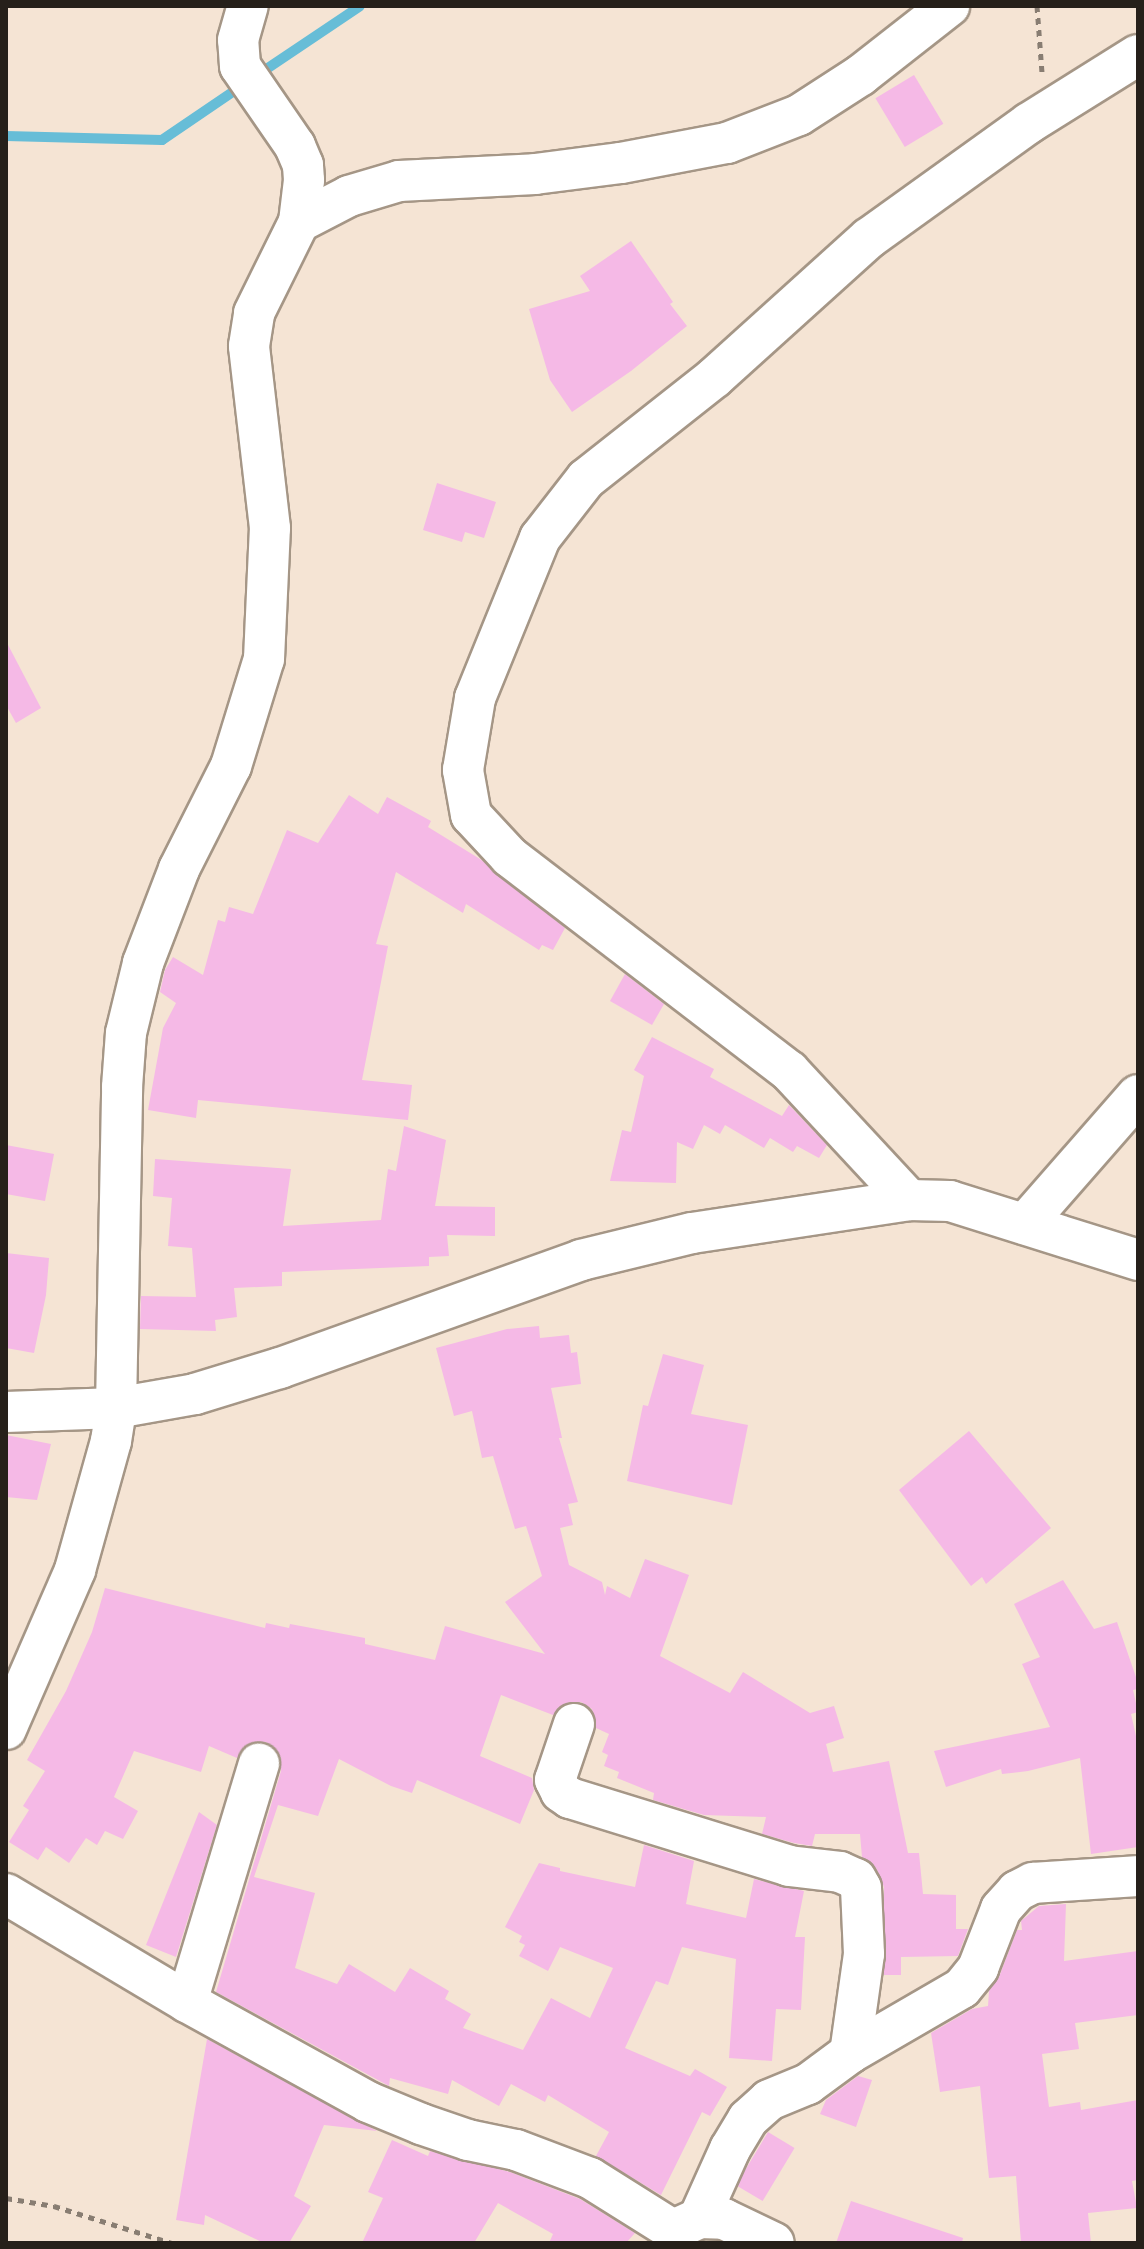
<!DOCTYPE html>
<html>
<head>
<meta charset="utf-8">
<style>
	body { margin:0 }
	#map { position:relative; width:1144px; height:2249px; overflow:hidden; background:#f5e4d4; font-family:Lato,sans-serif }
	div>[style] { position:absolute }
	.stream>* { height:10px; margin:-5px; padding:0 5px; transform-origin:5px; border-radius:5px; background:#67bdd7 }
	.building>* { inset:0; background:#f5b9e6; transform-origin:0 0 }
	.path>* { height:5px; margin-top:-2.5px; transform-origin:0; background:repeating-linear-gradient(90deg,#887d72 0 6px,transparent 0 12px) }
	.roads { filter:drop-shadow(2px 0 #a59686) drop-shadow(-2px 0 #a59686) drop-shadow(0 2px #a59686) drop-shadow(0 -2px #a59686) }
	.minor>* { height:40px; margin:-20px; padding:0 20px; transform-origin:20px; border-radius:20px; background:#fff }
	span { translate:-50% -50%; white-space:nowrap; text-align:center; line-height:1.15; -webkit-text-stroke:8px #fdf2e9; paint-order:stroke }
	.frame { position:absolute; inset:0; border:8px solid #26201a; pointer-events:none }
</style>
</head>
<body>
<div id="map">
	<div class="stream">
		<i style="left:256px;top:76px;width:125px;rotate:-33.9deg"></i>
		<i style="left:6px;top:136px;width:156px;rotate:1.5deg"></i>
		<i style="left:162px;top:140px;width:98px;rotate:-34.2deg"></i>
	</div>
	<div class="building">
		<i style="left:914px;top:75px;width:57px;height:45px;rotate:59deg"></i>
		<i style="clip-path:polygon(631px 241px,673px 302px,670px 304px,687px 326px,631px 371px,572px 412px,550px 380px,529px 309px,590px 291px,580px 276px)"></i>
		<i style="clip-path:polygon(437px 483px,496px 502px,484px 538px,465px 532px,462px 542px,423px 530px)"></i>
		<i style="clip-path:polygon(6px 641px,41px 708px,16px 723px,6px 705px)"></i>
		<i style="clip-path:polygon(349px 795px,378px 814px,387px 797px,431px 821px,428px 827px,480px 859px,565px 928px,553px 950px,542px 945px,539px 950px,466px 904px,463px 913px,396px 872px,376px 944px,388px 946px,362px 1080px,412px 1085px,408px 1120px,198px 1100px,196px 1118px,148px 1110px,163px 1028px,176px 1003px,160px 992px,165px 970px,173px 957px,203px 975px,218px 920px,225px 922px,229px 907px,253px 914px,287px 830px,318px 843px)"></i>
		<i style="clip-path:polygon(625px 974px,664px 1004px,652px 1025px,610px 1001px)"></i>
		<i style="clip-path:polygon(652px 1037px,714px 1069px,710px 1077px,782px 1116px,789px 1105px,827px 1145px,819px 1158px,797px 1146px,793px 1152px,770px 1138px,764px 1148px,725px 1125px,720px 1134px,704px 1125px,693px 1149px,677px 1142px,676px 1183px,610px 1181px,622px 1130px,631px 1132px,644px 1076px,634px 1070px)"></i>
		<i style="clip-path:polygon(404px 1126px,446px 1140px,435px 1206px,495px 1207px,495px 1236px,447px 1235px,449px 1256px,429px 1257px,429px 1266px,282px 1272px,282px 1286px,234px 1288px,237px 1317px,215px 1320px,216px 1331px,140px 1329px,141px 1296px,196px 1297px,192px 1248px,168px 1246px,172px 1198px,153px 1196px,155px 1159px,291px 1169px,283px 1226px,381px 1220px,388px 1169px,396px 1171px)"></i>
		<i style="clip-path:polygon(6px 1145px,54px 1154px,45px 1201px,6px 1194px)"></i>
		<i style="clip-path:polygon(6px 1253px,49px 1258px,46px 1295px,34px 1353px,6px 1348px)"></i>
		<i style="clip-path:polygon(539px 1326px,540px 1338px,569px 1335px,571px 1353px,577px 1352px,581px 1384px,551px 1388px,562px 1438px,559px 1438px,578px 1502px,568px 1504px,573px 1525px,560px 1528px,569px 1565px,602px 1582px,605px 1595px,607px 1586px,630px 1598px,645px 1559px,689px 1575px,660px 1656px,730px 1693px,743px 1672px,810px 1713px,834px 1706px,844px 1738px,826px 1744px,833px 1772px,889px 1761px,908px 1853px,919px 1853px,923px 1894px,956px 1895px,956px 1929px,968px 1929px,958px 1956px,901px 1957px,901px 1975px,884px 1975px,884px 1887px,876px 1868px,862px 1857px,860px 1834px,815px 1834px,812px 1846px,794px 1843px,762px 1834px,766px 1817px,704px 1815px,653px 1800px,654px 1793px,617px 1778px,619px 1772px,604px 1766px,608px 1755px,602px 1752px,609px 1734px,596px 1728px,592px 1709px,581px 1702px,569px 1702px,553px 1715px,501px 1695px,480px 1756px,532px 1778px,534px 1790px,520px 1824px,417px 1780px,412px 1793px,391px 1786px,339px 1759px,318px 1816px,278px 1805px,254px 1877px,315px 1893px,295px 1968px,337px 1984px,349px 1964px,395px 1992px,410px 1968px,449px 1991px,445px 1999px,471px 2014px,463px 2028px,523px 2050px,551px 1998px,590px 2018px,613px 1968px,560px 1947px,548px 1971px,519px 1956px,525px 1945px,519px 1942px,522px 1936px,505px 1927px,539px 1863px,560px 1868px,560px 1871px,635px 1887px,644px 1845px,694px 1861px,686px 1904px,746px 1918px,754px 1879px,804px 1891px,795px 1937px,805px 1937px,801px 2010px,776px 2009px,772px 2061px,729px 2058px,736px 1959px,682px 1947px,668px 1985px,656px 1981px,625px 2048px,690px 2076px,695px 2069px,727px 2087px,710px 2116px,702px 2112px,661px 2195px,596px 2156px,609px 2132px,548px 2095px,545px 2102px,511px 2084px,499px 2106px,452px 2080px,448px 2094px,390px 2078px,389px 2086px,216px 1992px,281px 1771px,281px 1758px,266px 1742px,255px 1742px,244px 1747px,237px 1758px,209px 1746px,201px 1772px,134px 1751px,114px 1797px,138px 1811px,123px 1839px,105px 1831px,97px 1845px,86px 1838px,69px 1863px,46px 1847px,38px 1860px,9px 1842px,29px 1810px,23px 1806px,45px 1771px,27px 1760px,66px 1691px,92px 1632px,105px 1588px,265px 1628px,266px 1623px,289px 1628px,290px 1624px,365px 1638px,365px 1644px,435px 1660px,445px 1626px,545px 1654px,505px 1602px,542px 1576px,526px 1526px,515px 1529px,493px 1456px,482px 1458px,472px 1411px,454px 1416px,436px 1348px,507px 1329px)"></i>
		<i style="clip-path:polygon(663px 1354px,704px 1365px,691px 1414px,748px 1425px,732px 1505px,627px 1481px,643px 1405px,648px 1406px)"></i>
		<i style="clip-path:polygon(969px 1431px,1051px 1528px,986px 1584px,982px 1577px,971px 1586px,899px 1490px)"></i>
		<i style="clip-path:polygon(6px 1435px,51px 1444px,37px 1500px,6px 1497px)"></i>
		<i style="clip-path:polygon(1063px 1580px,1094px 1629px,1117px 1622px,1138px 1683px,1138px 1689px,1133px 1690px,1138px 1712px,1131px 1714px,1138px 1745px,1138px 1847px,1091px 1854px,1080px 1758px,1028px 1771px,1002px 1774px,1001px 1769px,946px 1787px,934px 1751px,1050px 1727px,1022px 1664px,1040px 1657px,1014px 1604px)"></i>
		<i style="clip-path:polygon(199px 1812px,217px 1825px,176px 1957px,146px 1945px)"></i>
		<i style="clip-path:polygon(1066px 1904px,1064px 1961px,1138px 1951px,1138px 2015px,1075px 2023px,1079px 2049px,1042px 2054px,1049px 2107px,1080px 2102px,1081px 2110px,1138px 2100px,1138px 2180px,1132px 2181px,1137px 2208px,1088px 2213px,1091px 2243px,1021px 2243px,1016px 2176px,989px 2178px,980px 2086px,940px 2092px,931px 2033px,972px 2009px,988px 2006px,989px 1991px,999px 1977px,1017px 1930px,1022px 1930px,1021px 1921px,1039px 1906px)"></i>
		<i style="clip-path:polygon(207px 2039px,377px 2131px,324px 2125px,294px 2196px,311px 2206px,289px 2243px,264px 2243px,205px 2215px,204px 2225px,176px 2220px)"></i>
		<i style="clip-path:polygon(858px 2076px,872px 2080px,856px 2127px,820px 2114px,826px 2100px)"></i>
		<i style="left:768px;top:2132px;width:31px;height:62px;rotate:31deg"></i>
		<i style="clip-path:polygon(392px 2140px,428px 2156px,430px 2151px,510px 2172px,580px 2199px,635px 2233px,626px 2243px,549px 2243px,553px 2234px,498px 2203px,474px 2243px,362px 2243px,383px 2198px,368px 2192px)"></i>
		<i style="clip-path:polygon(851px 2201px,963px 2238px,962px 2243px,836px 2243px)"></i>
	</div>
	<div class="path">
		<i style="left:1037px;top:6px;width:67px;rotate:85.7deg"></i>
		<i style="left:6px;top:2198px;width:49px;rotate:9.5deg"></i>
		<i style="left:54px;top:2206px;width:124px;rotate:17.4deg"></i>
	</div>
	<div class="roads">
		<div class="minor">
			<i style="left:299px;top:222px;width:56px;rotate:-27.5deg"></i>
			<i style="left:349px;top:196px;width:52px;rotate:-16.7deg"></i>
			<i style="left:399px;top:181px;width:136px;rotate:-2.9deg"></i>
			<i style="left:535px;top:174px;width:87px;rotate:-7.3deg"></i>
			<i style="left:621px;top:163px;width:108px;rotate:-10.7deg"></i>
			<i style="left:727px;top:143px;width:77px;rotate:-21.3deg"></i>
			<i style="left:799px;top:115px;width:74px;rotate:-32.8deg"></i>
			<i style="left:861px;top:75px;width:112px;rotate:-38.1deg"></i>
			<i style="left:909px;top:1200px;width:176px;rotate:-132.9deg"></i>
			<i style="left:789px;top:1071px;width:352px;rotate:-142.5deg"></i>
			<i style="left:510px;top:857px;width:57px;rotate:-132.9deg"></i>
			<i style="left:471px;top:815px;width:46px;rotate:-100.1deg"></i>
			<i style="left:463px;top:770px;width:73px;rotate:-80.5deg"></i>
			<i style="left:475px;top:698px;width:173px;rotate:-67.9deg"></i>
			<i style="left:540px;top:538px;width:75px;rotate:-52.1deg"></i>
			<i style="left:586px;top:479px;width:164px;rotate:-38.3deg"></i>
			<i style="left:715px;top:377px;width:207px;rotate:-42.1deg"></i>
			<i style="left:869px;top:238px;width:197px;rotate:-35.7deg"></i>
			<i style="left:1029px;top:123px;width:128px;rotate:-32deg"></i>
			<i style="left:1025px;top:1224px;width:171px;rotate:-48.8deg"></i>
			<i style="left:6px;top:1412px;width:110px;rotate:-2.1deg"></i>
			<i style="left:116px;top:1408px;width:80px;rotate:-10deg"></i>
			<i style="left:195px;top:1394px;width:89px;rotate:-17deg"></i>
			<i style="left:280px;top:1368px;width:320px;rotate:-19.7deg"></i>
			<i style="left:581px;top:1260px;width:114px;rotate:-13.7deg"></i>
			<i style="left:692px;top:1233px;width:219px;rotate:-8.6deg"></i>
			<i style="left:909px;top:1200px;width:41px;rotate:1.4deg"></i>
			<i style="left:950px;top:1201px;width:197px;rotate:17.4deg"></i>
			<i style="left:574px;top:1724px;width:59px;rotate:108.7deg"></i>
			<i style="left:555px;top:1780px;width:13px;rotate:63deg"></i>
			<i style="left:561px;top:1792px;width:11px;rotate:34deg"></i>
			<i style="left:570px;top:1798px;width:229px;rotate:17.2deg"></i>
			<i style="left:789px;top:1866px;width:51px;rotate:6.7deg"></i>
			<i style="left:840px;top:1872px;width:17px;rotate:24deg"></i>
			<i style="left:856px;top:1879px;width:10px;rotate:61deg"></i>
			<i style="left:861px;top:1888px;width:66px;rotate:87.4deg"></i>
			<i style="left:864px;top:1954px;width:100px;rotate:98deg"></i>
			<i style="left:6px;top:1729px;width:173px;rotate:-66.5deg"></i>
			<i style="left:75px;top:1570px;width:134px;rotate:-74.4deg"></i>
			<i style="left:111px;top:1441px;width:33px;rotate:-81deg"></i>
			<i style="left:116px;top:1408px;width:321px;rotate:-88.9deg"></i>
			<i style="left:122px;top:1087px;width:54px;rotate:-85.8deg"></i>
			<i style="left:126px;top:1033px;width:72px;rotate:-76.3deg"></i>
			<i style="left:143px;top:963px;width:101px;rotate:-69deg"></i>
			<i style="left:179px;top:869px;width:115px;rotate:-63.2deg"></i>
			<i style="left:231px;top:766px;width:112px;rotate:-72.9deg"></i>
			<i style="left:264px;top:659px;width:131px;rotate:-87.4deg"></i>
			<i style="left:270px;top:528px;width:183px;rotate:-96.6deg"></i>
			<i style="left:249px;top:346px;width:33px;rotate:-81deg"></i>
			<i style="left:254px;top:313px;width:102px;rotate:-63.7deg"></i>
			<i style="left:299px;top:222px;width:42px;rotate:-83.2deg"></i>
			<i style="left:304px;top:180px;width:15px;rotate:-94deg"></i>
			<i style="left:303px;top:165px;width:21px;rotate:-113deg"></i>
			<i style="left:295px;top:146px;width:97px;rotate:-124.5deg"></i>
			<i style="left:240px;top:66px;width:26px;rotate:-94deg"></i>
			<i style="left:238px;top:40px;width:35px;rotate:-74deg"></i>
			<i style="left:6px;top:1894px;width:211px;rotate:30.8deg"></i>
			<i style="left:187px;top:2002px;width:207px;rotate:28.9deg"></i>
			<i style="left:368px;top:2102px;width:57px;rotate:22.5deg"></i>
			<i style="left:421px;top:2124px;width:50px;rotate:18.8deg"></i>
			<i style="left:468px;top:2140px;width:49px;rotate:11.8deg"></i>
			<i style="left:516px;top:2150px;width:79px;rotate:20.7deg"></i>
			<i style="left:590px;top:2178px;width:98px;rotate:32.1deg"></i>
			<i style="left:187px;top:2002px;width:249px;rotate:-73.2deg"></i>
			<i style="left:699px;top:2218px;width:76px;rotate:-65.8deg"></i>
			<i style="left:730px;top:2149px;width:35px;rotate:-59deg"></i>
			<i style="left:748px;top:2119px;width:28px;rotate:-42deg"></i>
			<i style="left:769px;top:2100px;width:42px;rotate:-22.3deg"></i>
			<i style="left:808px;top:2084px;width:52px;rotate:-36.4deg"></i>
			<i style="left:850px;top:2053px;width:129px;rotate:-30.1deg"></i>
			<i style="left:962px;top:1988px;width:26px;rotate:-51deg"></i>
			<i style="left:978px;top:1968px;width:63px;rotate:-68.7deg"></i>
			<i style="left:1001px;top:1909px;width:24px;rotate:-48deg"></i>
			<i style="left:1017px;top:1891px;width:18px;rotate:-27deg"></i>
			<i style="left:1033px;top:1883px;width:105px;rotate:-3.8deg"></i>
			<i style="left:678px;top:2228px;width:23px;rotate:-25deg"></i>
			<i style="left:699px;top:2218px;width:25px;rotate:2deg"></i>
			<i style="left:724px;top:2219px;width:55px;rotate:25.6deg"></i>
		</div>
	</div>
	<div class="frame"></div>
</div>
</body>
</html>
